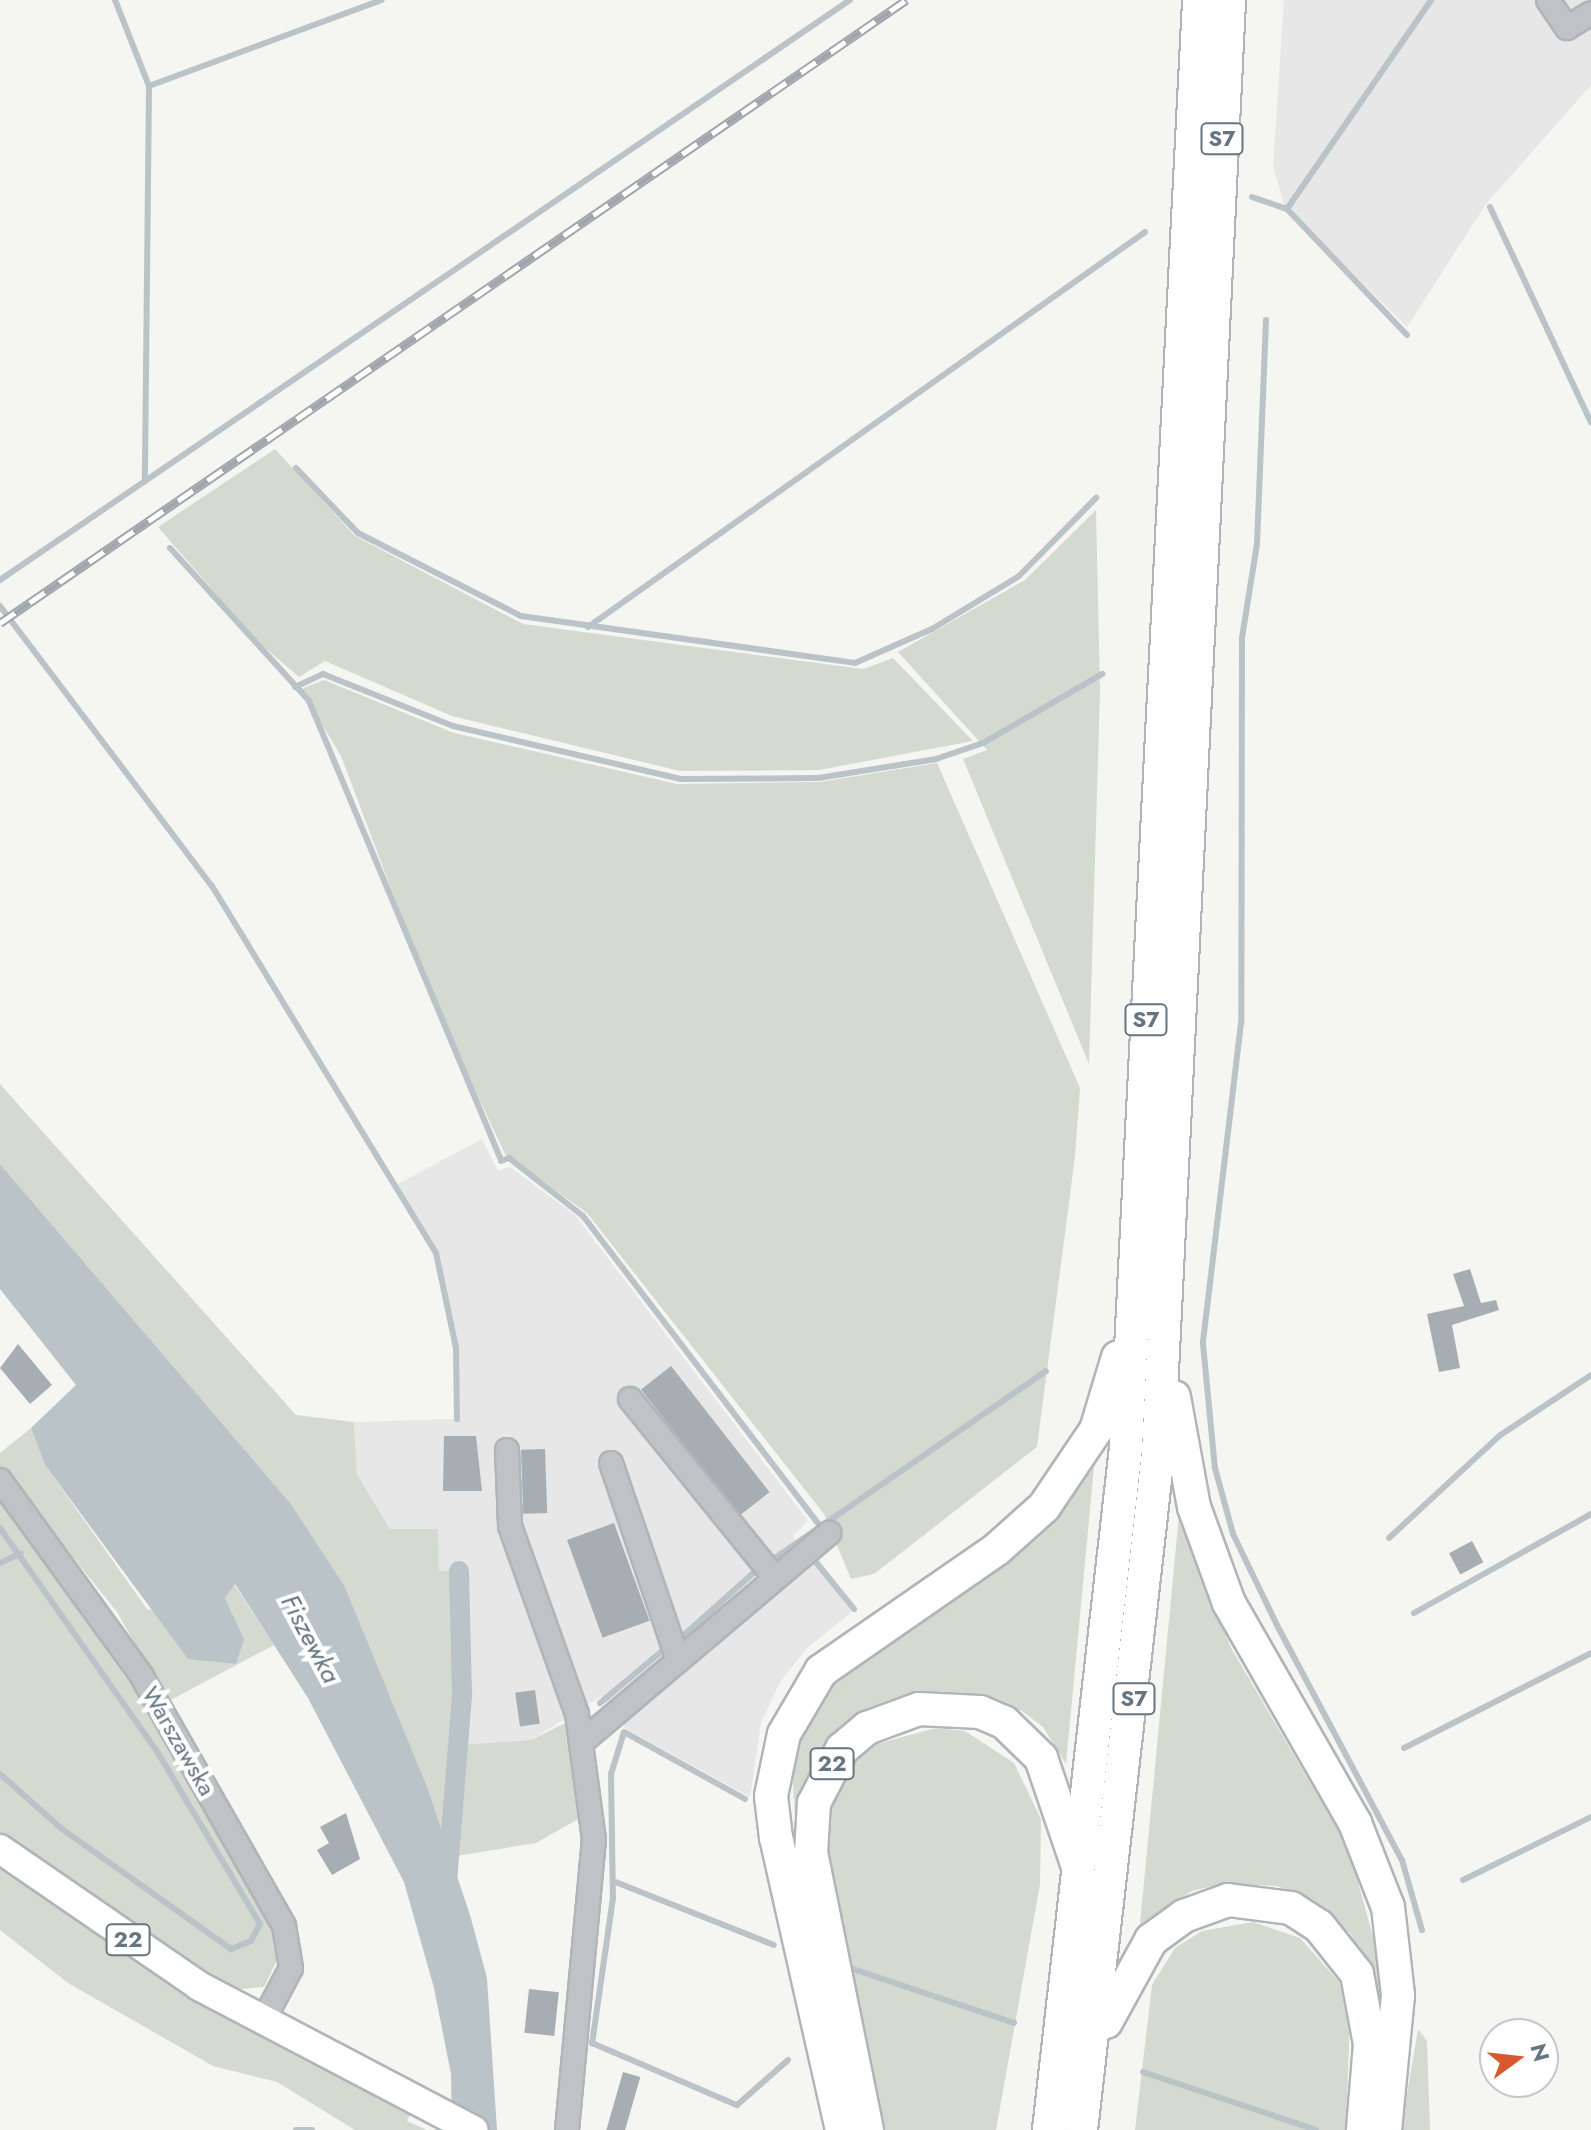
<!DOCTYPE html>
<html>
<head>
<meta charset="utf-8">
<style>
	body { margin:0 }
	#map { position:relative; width:1591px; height:2130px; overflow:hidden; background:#f5f5f2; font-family:Jost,sans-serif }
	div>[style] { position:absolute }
	.built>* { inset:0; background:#e6e7e6 }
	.green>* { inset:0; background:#d5dad1 }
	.water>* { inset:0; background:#b9c3c8 }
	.stream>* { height:6px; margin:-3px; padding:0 3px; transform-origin:3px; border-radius:3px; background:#b9c3c8 }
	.canal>* { height:20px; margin:-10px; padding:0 10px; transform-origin:10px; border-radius:10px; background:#b9c3c8 }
	.building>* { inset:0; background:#a6aeb3; transform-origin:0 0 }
	.roads { filter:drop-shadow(2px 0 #b0b5b9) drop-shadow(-2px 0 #b0b5b9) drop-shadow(0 2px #b0b5b9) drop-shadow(0 -2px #b0b5b9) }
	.minor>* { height:22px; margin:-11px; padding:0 11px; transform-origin:11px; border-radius:11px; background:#bfc3c6 }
	.major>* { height:28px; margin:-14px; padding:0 14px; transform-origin:14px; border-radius:14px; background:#fff }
	.highway>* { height:32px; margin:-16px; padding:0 16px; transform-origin:16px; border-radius:16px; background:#fff }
	.rail>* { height:9px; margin-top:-4.5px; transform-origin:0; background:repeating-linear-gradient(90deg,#fff 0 18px,#a0a6ab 0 36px); box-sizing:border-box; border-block:2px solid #a0a6ab }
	span { translate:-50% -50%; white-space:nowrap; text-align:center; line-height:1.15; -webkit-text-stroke:8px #fff; paint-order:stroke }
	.shield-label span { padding:2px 6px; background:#fff; border:2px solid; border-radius:6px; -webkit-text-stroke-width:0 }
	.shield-label { font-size:22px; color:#667582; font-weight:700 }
	.street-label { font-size:24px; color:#667582 }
	.water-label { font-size:26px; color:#62767f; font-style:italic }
	.north { position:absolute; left:1479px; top:2018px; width:80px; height:80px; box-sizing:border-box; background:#fff; border:2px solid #c2c8cd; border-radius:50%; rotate:75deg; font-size:22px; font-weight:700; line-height:32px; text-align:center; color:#667582 }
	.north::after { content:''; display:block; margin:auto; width:28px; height:36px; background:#d9592e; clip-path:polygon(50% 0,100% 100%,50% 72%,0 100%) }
</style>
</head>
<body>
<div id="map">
	<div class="built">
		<i style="clip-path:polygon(1284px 0,1591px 0,1591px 85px,1486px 204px,1407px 327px,1284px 205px,1273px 166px)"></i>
		<i style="clip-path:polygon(482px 1139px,498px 1171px,510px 1167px,575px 1215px,808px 1521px,793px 1536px,852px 1612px,808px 1647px,780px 1682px,761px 1723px,750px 1797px,626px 1729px,602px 1696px,531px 1740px,458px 1745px,459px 1571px,439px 1571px,437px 1529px,390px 1529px,357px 1474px,354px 1422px,457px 1419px,456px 1348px,436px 1254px,394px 1186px)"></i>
	</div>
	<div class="green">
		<i style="clip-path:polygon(275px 449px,355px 536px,523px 624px,863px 669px,893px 658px,973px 741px,819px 770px,680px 771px,452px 716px,325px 661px,299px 677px,256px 640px,158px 527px)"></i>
		<i style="clip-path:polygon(1096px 510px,1100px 690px,1089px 1064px,963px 759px,987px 750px,898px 652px,1025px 580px)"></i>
		<i style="clip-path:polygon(324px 680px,454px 733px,677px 784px,820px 782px,937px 763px,1080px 1088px,1075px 1157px,1037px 1447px,874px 1574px,851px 1579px,824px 1514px,587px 1213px,505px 1154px,435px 1005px,341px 756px,301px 689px)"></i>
		<i style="clip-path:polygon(0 1084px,296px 1415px,354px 1422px,357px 1474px,390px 1529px,438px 1529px,439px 1571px,459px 1571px,458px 1745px,531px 1740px,567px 1722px,580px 1818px,536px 1843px,451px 1857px,344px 1585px,291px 1504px,0 1164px)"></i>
		<i style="clip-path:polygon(31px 1428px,45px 1465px,147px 1609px,244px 1639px,225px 1598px,234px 1584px,274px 1645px,167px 1702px,117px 1612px,0 1466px,0 1453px)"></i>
		<i style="clip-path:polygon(1094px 1467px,1066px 1764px,1043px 1727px,1022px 1711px,977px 1694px,915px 1691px,865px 1709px,819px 1750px,796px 1810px,797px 1853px,792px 1766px,800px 1729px,824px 1695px,855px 1663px,1039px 1537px)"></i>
		<i style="clip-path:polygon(0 1501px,150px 1712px,270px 1922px,280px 1954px,264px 1987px,228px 1990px,0 1834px)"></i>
		<i style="clip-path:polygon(1179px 1515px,1231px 1648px,1349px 1849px,1381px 1966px,1383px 2018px,1373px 1975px,1350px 1933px,1301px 1895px,1277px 1886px,1221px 1884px,1192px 1891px,1140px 1924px)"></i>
		<i style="clip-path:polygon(936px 1728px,965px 1731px,1014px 1763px,1041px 1819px,1040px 1884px,996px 2130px,883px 2130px,824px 1844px,829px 1804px,846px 1770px,877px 1744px)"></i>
		<i style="clip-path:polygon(0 1862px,413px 2109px,407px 2121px,427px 2130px,355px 2130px,277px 2082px,213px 2066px,68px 1983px,0 1930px)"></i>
		<i style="clip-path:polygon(1253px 1922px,1300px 1938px,1339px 1982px,1350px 2015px,1346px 2130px,1135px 2130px,1152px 1985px,1175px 1948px,1202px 1931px)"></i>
		<i style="clip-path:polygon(1418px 2029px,1427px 2041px,1430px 2130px,1401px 2130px)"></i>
	</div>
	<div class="water">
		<i style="clip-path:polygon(0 1164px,291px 1504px,344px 1585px,427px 1787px,470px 1915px,487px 1978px,497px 2130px,452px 2130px,451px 2074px,434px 1988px,404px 1882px,308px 1698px,235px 1584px,225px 1598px,244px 1639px,236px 1664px,188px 1659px,45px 1465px,31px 1428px,76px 1385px,0 1289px)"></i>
	</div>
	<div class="stream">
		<i style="left:115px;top:0;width:92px;rotate:68.4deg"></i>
		<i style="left:149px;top:86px;width:395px;rotate:90.6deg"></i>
		<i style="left:149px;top:86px;width:248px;rotate:-20.3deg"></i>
		<i style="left:1252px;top:197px;width:37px;rotate:19deg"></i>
		<i style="left:1287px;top:209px;width:174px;rotate:46.4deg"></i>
		<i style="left:1490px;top:207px;width:238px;rotate:64.9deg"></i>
		<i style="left:1287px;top:209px;width:254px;rotate:-55.4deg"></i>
		<i style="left:1266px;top:320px;width:224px;rotate:92.3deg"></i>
		<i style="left:1257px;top:544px;width:95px;rotate:99.1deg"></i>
		<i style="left:1242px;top:638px;width:385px;rotate:90.1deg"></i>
		<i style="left:1241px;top:1023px;width:323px;rotate:96.8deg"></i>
		<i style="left:1203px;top:1344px;width:125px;rotate:84.5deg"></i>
		<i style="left:1215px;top:1468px;width:68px;rotate:74.7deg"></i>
		<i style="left:1233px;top:1534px;width:106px;rotate:64.2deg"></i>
		<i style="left:1279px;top:1629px;width:262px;rotate:62deg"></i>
		<i style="left:1402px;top:1860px;width:73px;rotate:74.1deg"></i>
		<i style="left:296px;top:468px;width:90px;rotate:46.4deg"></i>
		<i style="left:358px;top:533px;width:183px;rotate:27deg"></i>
		<i style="left:521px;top:616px;width:337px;rotate:8deg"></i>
		<i style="left:855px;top:663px;width:84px;rotate:-23.8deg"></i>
		<i style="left:932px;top:629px;width:102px;rotate:-31.3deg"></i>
		<i style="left:1019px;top:576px;width:110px;rotate:-45.4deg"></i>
		<i style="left:170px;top:548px;width:207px;rotate:47.7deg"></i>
		<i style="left:309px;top:701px;width:498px;rotate:67.3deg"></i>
		<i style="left:501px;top:1161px;width:9px;rotate:-21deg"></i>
		<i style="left:509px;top:1158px;width:94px;rotate:38.1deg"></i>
		<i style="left:583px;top:1216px;width:387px;rotate:52.6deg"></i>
		<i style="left:0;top:580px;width:1029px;rotate:-34.31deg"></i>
		<i style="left:0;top:606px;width:351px;rotate:52.9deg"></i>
		<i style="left:212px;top:886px;width:430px;rotate:58.6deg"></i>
		<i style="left:436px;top:1253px;width:97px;rotate:78.1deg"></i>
		<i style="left:456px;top:1348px;width:71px;rotate:89.2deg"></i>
		<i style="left:588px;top:627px;width:683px;rotate:-35.34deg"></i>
		<i style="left:295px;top:687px;width:31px;rotate:-25deg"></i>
		<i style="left:323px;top:674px;width:140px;rotate:21.8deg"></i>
		<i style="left:453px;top:726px;width:234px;rotate:13.1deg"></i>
		<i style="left:681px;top:779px;width:137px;rotate:-0.4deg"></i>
		<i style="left:818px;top:778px;width:120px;rotate:-9.1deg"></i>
		<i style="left:936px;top:759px;width:50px;rotate:-18.8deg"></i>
		<i style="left:983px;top:743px;width:138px;rotate:-30.1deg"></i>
		<i style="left:0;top:1528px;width:275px;rotate:54.9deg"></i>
		<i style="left:158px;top:1753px;width:199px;rotate:59.2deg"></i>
		<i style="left:260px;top:1924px;width:19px;rotate:118deg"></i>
		<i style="left:251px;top:1941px;width:22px;rotate:158deg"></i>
		<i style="left:231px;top:1949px;width:207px;rotate:-144.6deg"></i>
		<i style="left:62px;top:1829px;width:83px;rotate:-138.4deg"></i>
		<i style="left:1389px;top:1538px;width:150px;rotate:-42.8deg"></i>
		<i style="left:1499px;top:1436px;width:110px;rotate:-33.5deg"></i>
		<i style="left:775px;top:1558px;width:329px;rotate:-34.6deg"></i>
		<i style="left:815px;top:1561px;width:62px;rotate:50.9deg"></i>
		<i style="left:0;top:1563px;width:23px;rotate:-25deg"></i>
		<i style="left:1414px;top:1613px;width:203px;rotate:-29.2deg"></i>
		<i style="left:685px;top:1634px;width:98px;rotate:-41.7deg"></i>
		<i style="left:600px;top:1703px;width:81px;rotate:-40deg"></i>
		<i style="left:1404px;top:1748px;width:210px;rotate:-26.9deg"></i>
		<i style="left:745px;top:1799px;width:138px;rotate:-151deg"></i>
		<i style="left:624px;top:1732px;width:44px;rotate:107.2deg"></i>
		<i style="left:611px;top:1774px;width:124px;rotate:89.1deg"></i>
		<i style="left:613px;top:1898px;width:147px;rotate:98.2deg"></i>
		<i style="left:592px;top:2043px;width:158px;rotate:23.2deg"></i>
		<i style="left:737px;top:2105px;width:68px;rotate:-41.4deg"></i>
		<i style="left:1463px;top:1880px;width:143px;rotate:-26.2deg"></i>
		<i style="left:613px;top:1881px;width:173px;rotate:21.7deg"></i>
		<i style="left:850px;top:1968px;width:173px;rotate:18.5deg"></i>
		<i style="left:1143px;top:2072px;width:182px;rotate:18.5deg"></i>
		<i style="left:296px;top:2130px;width:16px"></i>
	</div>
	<div class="canal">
		<i style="left:447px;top:1882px;width:189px;rotate:-85.4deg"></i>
		<i style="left:462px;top:1694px;width:123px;rotate:-91.4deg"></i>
	</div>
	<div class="building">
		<i style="clip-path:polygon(1470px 1269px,1481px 1303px,1496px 1300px,1499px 1310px,1452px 1325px,1460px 1368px,1439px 1372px,1427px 1314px,1464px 1306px,1453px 1274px)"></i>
		<i style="clip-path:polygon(18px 1344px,52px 1385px,30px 1404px,0 1368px)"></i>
		<i style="left:671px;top:1366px;width:160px;height:38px;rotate:52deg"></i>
		<i style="clip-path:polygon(444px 1436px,476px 1436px,482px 1491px,443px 1491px)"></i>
		<i style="left:545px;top:1449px;width:64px;height:24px;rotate:88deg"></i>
		<i style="left:614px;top:1523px;width:104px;height:50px;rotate:70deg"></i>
		<i style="left:1472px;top:1541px;width:24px;height:26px;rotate:62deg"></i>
		<i style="left:535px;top:1690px;width:34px;height:20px;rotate:82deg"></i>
		<i style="clip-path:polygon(346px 1813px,360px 1859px,332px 1875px,317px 1850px,329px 1843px,320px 1827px)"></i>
		<i style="left:529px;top:1989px;width:30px;height:44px;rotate:6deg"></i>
		<i style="left:623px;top:2072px;width:18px;height:61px;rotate:16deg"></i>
	</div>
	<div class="roads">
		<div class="minor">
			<i style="left:1548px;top:0;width:34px;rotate:56deg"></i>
			<i style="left:1567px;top:28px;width:28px;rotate:-32deg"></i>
			<i style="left:630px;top:1399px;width:230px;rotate:51deg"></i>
			<i style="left:507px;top:1450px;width:76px;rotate:87.7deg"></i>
			<i style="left:510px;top:1526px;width:200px;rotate:70.4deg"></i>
			<i style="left:577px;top:1714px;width:126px;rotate:82.3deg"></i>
			<i style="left:594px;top:1839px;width:292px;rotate:95.3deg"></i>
			<i style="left:611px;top:1463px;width:208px;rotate:71.2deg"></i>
			<i style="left:0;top:1480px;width:241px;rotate:54.1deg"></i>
			<i style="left:141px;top:1675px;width:289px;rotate:60.3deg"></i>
			<i style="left:284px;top:1926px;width:43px;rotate:80.5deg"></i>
			<i style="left:291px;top:1968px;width:62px;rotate:117.8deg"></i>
			<i style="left:582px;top:1742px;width:324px;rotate:-40.2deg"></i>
		</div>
		<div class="major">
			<i style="left:0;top:1849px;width:242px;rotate:34.5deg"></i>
			<i style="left:199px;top:1986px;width:310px;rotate:27.7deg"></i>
		</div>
		<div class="highway">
			<i style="left:1174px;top:1397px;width:112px;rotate:79.7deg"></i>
			<i style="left:1194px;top:1507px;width:102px;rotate:70deg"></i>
			<i style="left:1229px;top:1603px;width:254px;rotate:60.2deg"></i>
			<i style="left:1355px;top:1823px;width:90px;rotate:68.6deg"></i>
			<i style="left:1388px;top:1907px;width:89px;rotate:83.5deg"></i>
			<i style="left:1398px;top:1995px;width:136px;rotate:95.5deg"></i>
			<i style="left:1106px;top:2022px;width:94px;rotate:-61.2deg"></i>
			<i style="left:1151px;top:1940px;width:41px;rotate:-36deg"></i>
			<i style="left:1184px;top:1916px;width:47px;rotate:-20deg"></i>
			<i style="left:1228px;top:1900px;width:64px;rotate:7.2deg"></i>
			<i style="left:1291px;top:1908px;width:33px;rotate:33deg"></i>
			<i style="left:1319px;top:1926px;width:61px;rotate:51.6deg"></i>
			<i style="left:1357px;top:1974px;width:71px;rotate:79.5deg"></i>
			<i style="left:1370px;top:2044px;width:86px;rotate:94.7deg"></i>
			<i style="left:842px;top:2130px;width:299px;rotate:-102.7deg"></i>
			<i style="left:776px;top:1838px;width:42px;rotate:-96.8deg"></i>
			<i style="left:771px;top:1796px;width:63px;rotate:-78.2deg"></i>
			<i style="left:784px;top:1734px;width:73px;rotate:-59.6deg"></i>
			<i style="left:821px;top:1671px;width:214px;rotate:-34.7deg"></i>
			<i style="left:997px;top:1549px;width:63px;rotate:-41.8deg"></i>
			<i style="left:1044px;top:1507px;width:93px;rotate:-56deg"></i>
			<i style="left:1096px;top:1430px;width:76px;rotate:-73.2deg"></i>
			<i style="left:867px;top:2130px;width:283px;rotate:-101.4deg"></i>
			<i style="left:811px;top:1853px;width:50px;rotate:-86.6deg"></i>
			<i style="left:814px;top:1803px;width:61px;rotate:-62.6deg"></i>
			<i style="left:842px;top:1749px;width:33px;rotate:-40deg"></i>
			<i style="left:867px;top:1728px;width:55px;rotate:-20.1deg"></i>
			<i style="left:919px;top:1709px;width:61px;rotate:2.8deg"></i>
			<i style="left:980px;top:1712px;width:26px;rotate:23deg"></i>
			<i style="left:1004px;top:1722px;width:52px;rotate:44.2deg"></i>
			<i style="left:1041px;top:1758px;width:112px;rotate:71.2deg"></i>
			<i style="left:1049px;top:2130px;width:686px;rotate:-83.56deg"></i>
			<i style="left:1126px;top:1448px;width:1450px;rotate:-87.11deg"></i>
			<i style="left:1081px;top:2130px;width:681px;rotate:-83.51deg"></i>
			<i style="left:1158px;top:1453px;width:1455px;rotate:-87.2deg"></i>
		</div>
	</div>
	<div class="rail">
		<i style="left:0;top:623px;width:1100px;rotate:-34.51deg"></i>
	</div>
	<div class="shield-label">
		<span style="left:1222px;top:139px">S7</span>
		<span style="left:1146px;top:1020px">S7</span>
		<span style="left:1134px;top:1699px">S7</span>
		<span style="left:832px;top:1764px">22</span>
		<span style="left:128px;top:1940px">22</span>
	</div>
	<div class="street-label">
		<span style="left:179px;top:1741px;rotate:60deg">Warszawska</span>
	</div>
	<div class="water-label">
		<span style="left:310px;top:1639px;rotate:62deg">Fiszewka</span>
	</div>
	<div class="north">N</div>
</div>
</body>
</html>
